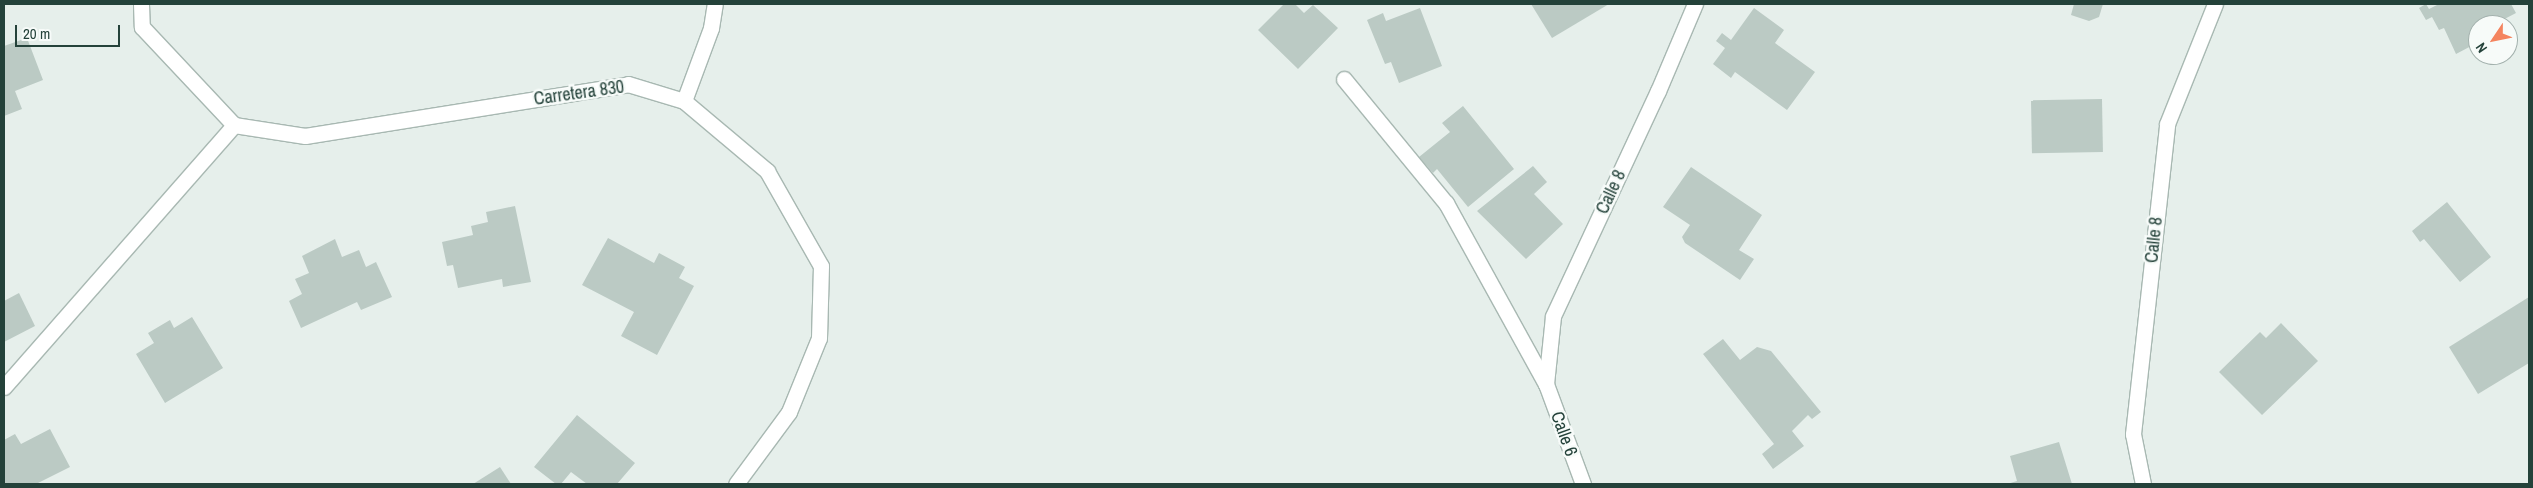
<!DOCTYPE html>
<html>
<head>
<meta charset="utf-8">
<style>
	body { margin:0 }
	#map { position:relative; width:2533px; height:488px; overflow:hidden; background:#e6efeb; font-family:"Archivo Narrow",sans-serif }
	div>[style] { position:absolute }
	.building>* { inset:0; background:#bbcac4; transform-origin:0 0 }
	.roads { filter:drop-shadow(1px 0 #a8b8b2) drop-shadow(-1px 0 #a8b8b2) drop-shadow(0 1px #a8b8b2) drop-shadow(0 -1px #a8b8b2) }
	.minor>* { height:15px; margin:-7.5px; padding:0 7.5px; transform-origin:7.5px; border-radius:7.5px; background:#fff }
	.tertiary>* { height:15px; margin:-7.5px; padding:0 7.5px; transform-origin:7.5px; border-radius:7.5px; background:#fff }
	span { translate:-50% -50%; white-space:nowrap; text-align:center; line-height:1.15; -webkit-text-stroke:5px #f7fbf9; paint-order:stroke }
	.street-label { font-size:18px; color:#24423a }
	.frame { position:absolute; inset:0; border:5px solid #24423a; pointer-events:none }
	.north { position:absolute; left:2468px; top:15px; width:50px; height:50px; box-sizing:border-box; background:#f7fbf9; border:1px solid #a3b1ad; border-radius:50%; rotate:236deg; font-size:14px; font-weight:700; line-height:20px; text-align:center; color:#24423a }
	.north::after { content:''; display:block; margin:auto; width:18px; height:22px; background:#f4845f; clip-path:polygon(50% 0,100% 100%,50% 72%,0 100%) }
	.scale { position:absolute; left:15px; top:25px; width:105px; height:22px; box-sizing:border-box; border:2px solid #24423a; border-top:0; padding-left:6px; font-size:15px; line-height:18px; white-space:nowrap; color:#24423a; -webkit-text-stroke:4px #f7fbf9; paint-order:stroke }
</style>
</head>
<body>
<div id="map">
	<div class="building">
		<i style="clip-path:polygon(1284px 4px,1295px 4px,1304px 13px,1313px 5px,1338px 28px,1298px 69px,1258px 30px)"></i>
		<i style="clip-path:polygon(1531px 4px,1609px 4px,1552px 38px)"></i>
		<i style="clip-path:polygon(2074px 4px,2103px 4px,2099px 17px,2089px 21px,2071px 15px)"></i>
		<i style="clip-path:polygon(2426px 4px,2429px 9px,2439px 4px,2511px 4px,2516px 13px,2493px 25px,2478px 25px,2478px 33px,2471px 37px,2475px 44px,2456px 54px,2444px 28px,2439px 30px,2432px 17px,2426px 20px,2419px 8px)"></i>
		<i style="clip-path:polygon(1420px 8px,1442px 66px,1399px 83px,1391px 62px,1385px 64px,1367px 20px,1383px 13px,1386px 21px)"></i>
		<i style="clip-path:polygon(1754px 8px,1784px 30px,1775px 43px,1815px 72px,1787px 110px,1735px 72px,1731px 78px,1713px 64px,1725px 48px,1716px 41px,1722px 33px,1731px 40px)"></i>
		<i style="clip-path:polygon(27px 38px,43px 80px,15px 91px,22px 109px,4px 116px,4px 46px)"></i>
		<i style="left:2102px;top:99px;width:53px;height:71px;rotate:89deg"></i>
		<i style="clip-path:polygon(1463px 106px,1514px 169px,1468px 207px,1437px 169px,1433px 173px,1419px 157px,1450px 132px,1442px 123px)"></i>
		<i style="clip-path:polygon(1533px 166px,1547px 182px,1534px 194px,1563px 224px,1526px 259px,1477px 211px)"></i>
		<i style="clip-path:polygon(1691px 167px,1762px 215px,1739px 250px,1754px 259px,1740px 280px,1685px 243px,1682px 237px,1690px 225px,1663px 207px)"></i>
		<i style="clip-path:polygon(2447px 202px,2491px 257px,2460px 282px,2424px 239px,2420px 242px,2412px 231px)"></i>
		<i style="clip-path:polygon(515px 206px,531px 282px,503px 287px,502px 279px,458px 288px,453px 265px,447px 266px,442px 242px,473px 235px,471px 226px,488px 222px,486px 212px)"></i>
		<i style="clip-path:polygon(608px 238px,654px 263px,659px 253px,685px 267px,679px 278px,694px 286px,657px 355px,621px 336px,634px 312px,582px 285px)"></i>
		<i style="clip-path:polygon(335px 239px,342px 257px,359px 250px,366px 267px,376px 262px,392px 297px,361px 310px,357px 302px,301px 328px,289px 301px,302px 294px,295px 279px,309px 273px,302px 256px)"></i>
		<i style="clip-path:polygon(19px 293px,35px 326px,4px 342px,4px 301px)"></i>
		<i style="clip-path:polygon(2529px 297px,2529px 363px,2478px 394px,2449px 347px)"></i>
		<i style="clip-path:polygon(192px 317px,223px 368px,165px 403px,136px 354px,154px 343px,148px 333px,170px 320px,174px 328px)"></i>
		<i style="clip-path:polygon(2281px 323px,2318px 361px,2262px 415px,2219px 372px,2260px 332px,2266px 338px)"></i>
		<i style="clip-path:polygon(1723px 339px,1740px 360px,1757px 347px,1771px 351px,1821px 412px,1812px 419px,1808px 415px,1792px 431px,1804px 446px,1773px 469px,1762px 454px,1774px 444px,1703px 354px)"></i>
		<i style="clip-path:polygon(577px 415px,635px 463px,617px 484px,587px 484px,571px 472px,561px 484px,556px 484px,534px 467px)"></i>
		<i style="clip-path:polygon(50px 429px,70px 467px,36px 484px,4px 484px,4px 440px,15px 434px,21px 444px)"></i>
		<i style="clip-path:polygon(2059px 442px,2072px 484px,2007px 484px,2017px 481px,2010px 456px)"></i>
		<i style="clip-path:polygon(500px 467px,511px 484px,473px 484px)"></i>
	</div>
	<div class="roads">
		<div class="minor">
			<i style="left:1344px;top:79px;width:161px;rotate:50.6deg"></i>
			<i style="left:1446px;top:203px;width:207px;rotate:61.1deg"></i>
			<i style="left:1546px;top:384px;width:107px;rotate:69.7deg"></i>
			<i style="left:684px;top:101px;width:78px;rotate:-69.7deg"></i>
			<i style="left:711px;top:28px;width:24px;rotate:-81deg"></i>
			<i style="left:1546px;top:384px;width:68px;rotate:-84.1deg"></i>
			<i style="left:1553px;top:316px;width:248px;rotate:-65deg"></i>
			<i style="left:1658px;top:91px;width:95px;rotate:-67deg"></i>
			<i style="left:4px;top:387px;width:349px;rotate:-48.7deg"></i>
			<i style="left:2143px;top:484px;width:51px;rotate:-101.3deg"></i>
			<i style="left:2133px;top:434px;width:312px;rotate:-83.7deg"></i>
			<i style="left:2167px;top:124px;width:129px;rotate:-68.2deg"></i>
		</div>
		<div class="tertiary">
			<i style="left:141px;top:4px;width:23px;rotate:88deg"></i>
			<i style="left:142px;top:27px;width:134px;rotate:46.8deg"></i>
			<i style="left:234px;top:125px;width:72px;rotate:8.8deg"></i>
			<i style="left:305px;top:136px;width:327px;rotate:-9.1deg"></i>
			<i style="left:628px;top:84px;width:59px;rotate:16.9deg"></i>
			<i style="left:684px;top:101px;width:109px;rotate:40.1deg"></i>
			<i style="left:767px;top:171px;width:109px;rotate:60.4deg"></i>
			<i style="left:821px;top:266px;width:72px;rotate:91.6deg"></i>
			<i style="left:819px;top:338px;width:80px;rotate:112.1deg"></i>
			<i style="left:789px;top:412px;width:89px;rotate:126.4deg"></i>
		</div>
	</div>
	<div class="street-label">
		<span style="left:579px;top:93px;rotate:-8deg">Carretera 830</span>
		<span style="left:1611px;top:192px;rotate:-65deg">Calle 8</span>
		<span style="left:2154px;top:240px;rotate:-84deg">Calle 8</span>
		<span style="left:1564px;top:434px;rotate:70deg">Calle 6</span>
	</div>
	<div class="frame"></div>
	<div class="north">N</div>
	<div class="scale">20 m</div>
</div>
</body>
</html>
